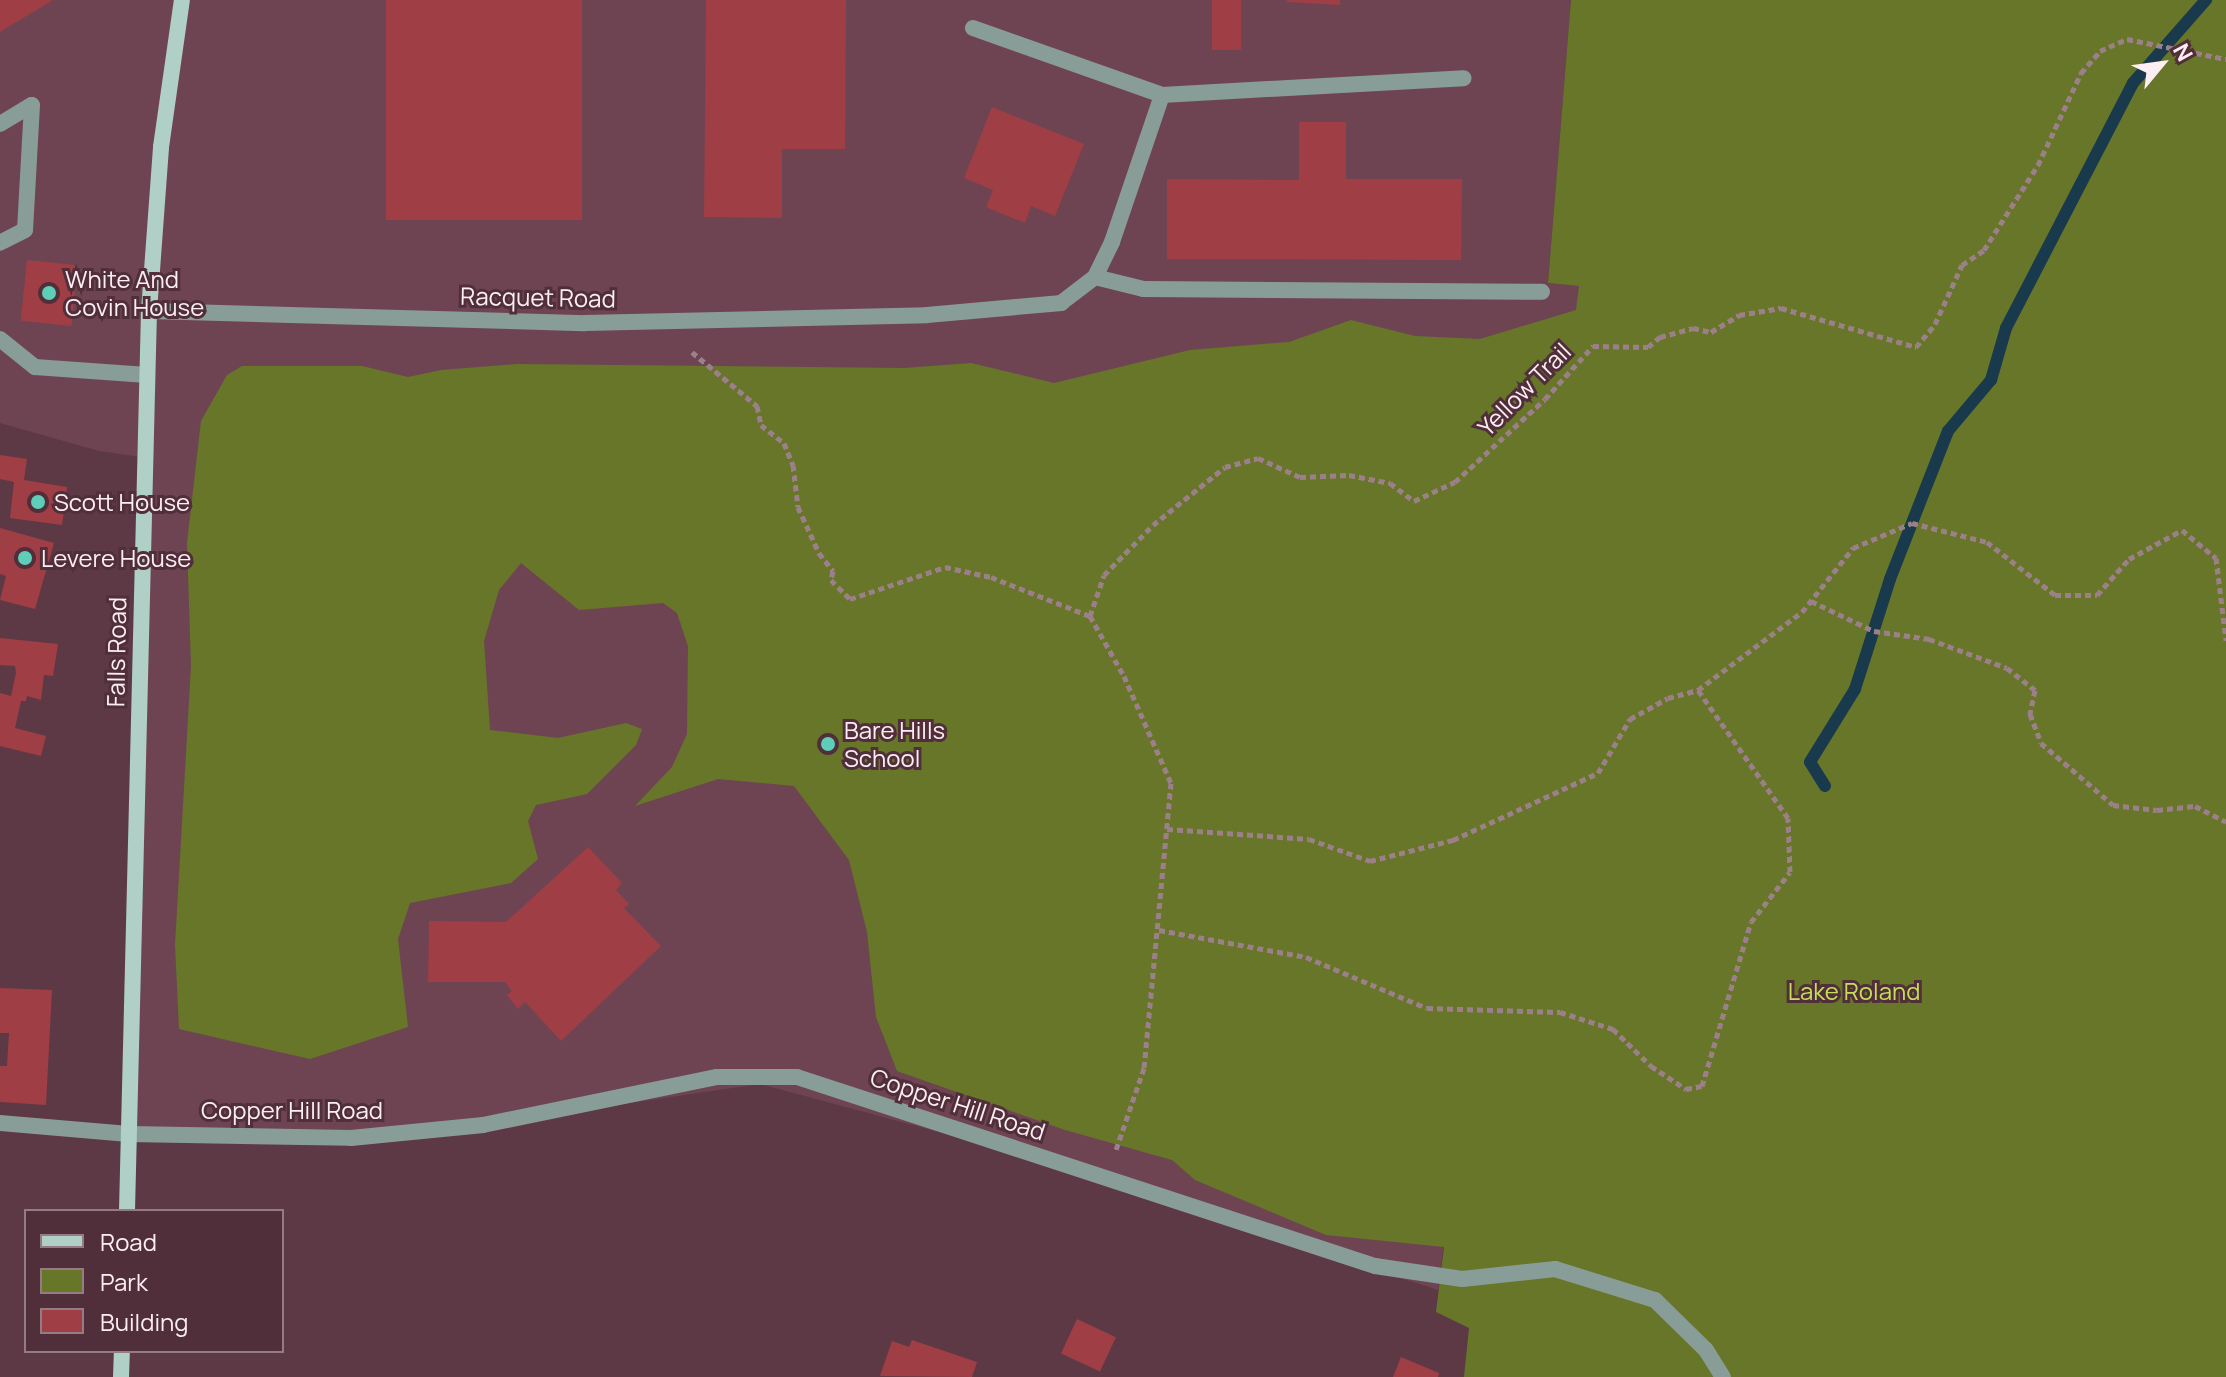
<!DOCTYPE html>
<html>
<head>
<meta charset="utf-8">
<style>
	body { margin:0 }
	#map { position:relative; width:2226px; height:1377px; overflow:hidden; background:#5d3945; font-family:Manrope,sans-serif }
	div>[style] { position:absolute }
	.built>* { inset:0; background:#6e4453 }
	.green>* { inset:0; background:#687629 }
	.stream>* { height:12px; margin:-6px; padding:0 6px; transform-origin:6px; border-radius:6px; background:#19394d }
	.building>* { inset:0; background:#9f3e45; transform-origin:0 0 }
	.path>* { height:5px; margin-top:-2.5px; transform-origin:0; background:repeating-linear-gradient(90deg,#9c8089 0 6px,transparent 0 10px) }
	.lane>* { height:16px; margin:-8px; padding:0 8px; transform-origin:8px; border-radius:8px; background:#899d98 }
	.street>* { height:16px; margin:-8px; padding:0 8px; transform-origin:8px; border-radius:8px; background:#899d98 }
	.secondary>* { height:16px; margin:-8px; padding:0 8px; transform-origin:8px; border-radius:8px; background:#afcfc7 }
	.dots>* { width:22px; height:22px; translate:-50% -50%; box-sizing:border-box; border:4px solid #512f3a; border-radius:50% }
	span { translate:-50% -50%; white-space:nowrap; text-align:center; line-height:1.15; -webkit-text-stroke:6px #512f3a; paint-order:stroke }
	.poi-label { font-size:24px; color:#fceef2 }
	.left { translate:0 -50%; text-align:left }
	.street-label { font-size:24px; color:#fceef2 }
	.park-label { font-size:24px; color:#c5de59 }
	.legend { position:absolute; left:24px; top:1209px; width:260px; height:144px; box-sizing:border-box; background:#512f3a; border:2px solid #957b84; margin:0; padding:10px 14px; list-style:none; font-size:24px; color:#fceef2 }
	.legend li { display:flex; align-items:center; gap:16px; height:40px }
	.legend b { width:40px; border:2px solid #957b84 }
	.north { position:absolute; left:2122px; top:24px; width:80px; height:80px; -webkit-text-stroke:6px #512f3a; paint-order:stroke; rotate:61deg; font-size:22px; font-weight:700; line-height:32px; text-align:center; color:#fceef2 }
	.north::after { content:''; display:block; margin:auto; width:28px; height:36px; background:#fceef2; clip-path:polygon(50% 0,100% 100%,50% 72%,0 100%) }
</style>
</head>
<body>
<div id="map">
	<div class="built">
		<i style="clip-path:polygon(0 0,1571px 0,1548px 283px,1580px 286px,1471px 1030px,1438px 1290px,987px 1145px,760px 1084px,384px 1139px,135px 1131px,149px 458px,99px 451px,0 423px)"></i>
	</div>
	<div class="green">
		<i style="clip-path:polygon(1571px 0,2226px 0,2226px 1377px,1464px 1377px,1469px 1328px,1436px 1312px,1444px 1247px,1326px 1235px,1195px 1180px,1172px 1160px,1065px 1130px,897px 1071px,876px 1017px,867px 932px,849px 860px,794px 786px,718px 779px,635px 806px,672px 767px,687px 734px,688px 646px,677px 613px,663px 603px,579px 610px,521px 563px,499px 590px,484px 641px,490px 730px,558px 738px,626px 723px,642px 729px,636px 745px,587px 794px,536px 805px,528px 821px,538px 859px,511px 883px,410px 903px,398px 939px,408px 1027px,310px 1059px,179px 1029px,175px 945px,191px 666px,187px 543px,201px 421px,227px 375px,242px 366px,362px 366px,408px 377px,441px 370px,517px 364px,904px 368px,971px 363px,1054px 383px,1190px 350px,1289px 342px,1351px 320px,1415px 336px,1480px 339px,1576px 310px,1579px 286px,1548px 283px)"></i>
	</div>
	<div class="stream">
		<i style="left:1825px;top:786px;width:28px;rotate:-122deg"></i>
		<i style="left:1810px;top:762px;width:86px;rotate:-58.3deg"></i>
		<i style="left:1855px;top:689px;width:115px;rotate:-72.3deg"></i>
		<i style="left:1890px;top:579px;width:159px;rotate:-68.6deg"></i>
		<i style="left:1948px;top:431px;width:67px;rotate:-49.9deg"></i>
		<i style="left:1991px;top:380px;width:54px;rotate:-73.9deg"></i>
		<i style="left:2006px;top:328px;width:276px;rotate:-62.6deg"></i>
		<i style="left:2133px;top:83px;width:111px;rotate:-48.7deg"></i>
	</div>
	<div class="building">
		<i style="clip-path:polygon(0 0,53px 0,0 32px)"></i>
		<i style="left:386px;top:0;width:196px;height:220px"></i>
		<i style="clip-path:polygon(706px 0,846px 0,845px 149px,782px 149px,782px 218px,704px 217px)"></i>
		<i style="left:1212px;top:0;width:29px;height:50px"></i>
		<i style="clip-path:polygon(1287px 0,1340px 0,1340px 5px,1287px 2px)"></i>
		<i style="clip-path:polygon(992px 107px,1084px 144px,1055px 216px,1031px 206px,1025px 223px,986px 207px,993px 190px,964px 178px)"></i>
		<i style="clip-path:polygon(1299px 122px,1346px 122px,1346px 179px,1462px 179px,1461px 260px,1167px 259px,1167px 179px,1299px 180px)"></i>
		<i style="left:27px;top:260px;width:51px;height:61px;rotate:6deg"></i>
		<i style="clip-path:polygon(0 455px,27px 459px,24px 480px,67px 487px,62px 525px,10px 518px,14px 482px,0 479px)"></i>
		<i style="clip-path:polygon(0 528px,54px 543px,35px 609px,0 600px,6px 576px,0 574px)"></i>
		<i style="clip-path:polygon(0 638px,58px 644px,53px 676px,44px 675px,41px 700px,27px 696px,26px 701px,21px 701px,15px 728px,46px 736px,41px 756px,0 746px,0 693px,11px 696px,16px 673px,15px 666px,0 665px)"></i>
		<i style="clip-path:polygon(588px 847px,622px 883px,616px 890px,629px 904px,624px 908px,661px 946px,561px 1041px,525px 1002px,518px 1009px,507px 995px,512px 991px,505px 982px,428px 982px,429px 921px,506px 922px)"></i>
		<i style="clip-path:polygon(0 988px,52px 990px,46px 1105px,0 1102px,0 1066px,7px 1066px,9px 1033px,0 1033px)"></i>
		<i style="left:1077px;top:1319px;width:43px;height:38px;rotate:25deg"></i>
		<i style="clip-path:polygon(912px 1340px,977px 1362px,972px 1377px,880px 1376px,892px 1341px,909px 1347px)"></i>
		<i style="clip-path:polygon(1401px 1357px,1439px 1373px,1438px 1377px,1393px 1377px)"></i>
	</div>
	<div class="path">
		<i style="left:692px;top:352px;width:85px;rotate:39.7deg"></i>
		<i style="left:757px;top:406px;width:19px;rotate:78deg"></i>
		<i style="left:761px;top:425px;width:29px;rotate:38deg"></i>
		<i style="left:784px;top:443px;width:24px;rotate:68deg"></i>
		<i style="left:793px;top:465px;width:42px;rotate:83.2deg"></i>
		<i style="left:798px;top:507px;width:51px;rotate:65.5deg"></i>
		<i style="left:819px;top:553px;width:23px;rotate:52deg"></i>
		<i style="left:833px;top:571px;width:9px;rotate:103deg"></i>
		<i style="left:831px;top:580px;width:27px;rotate:45deg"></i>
		<i style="left:850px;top:599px;width:100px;rotate:-18.6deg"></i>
		<i style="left:945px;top:567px;width:47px;rotate:12.3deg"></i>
		<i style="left:991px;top:577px;width:106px;rotate:21.5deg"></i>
		<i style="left:1090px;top:616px;width:69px;rotate:60.5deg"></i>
		<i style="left:1124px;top:676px;width:117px;rotate:66.3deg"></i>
		<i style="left:1171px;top:783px;width:286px;rotate:95.4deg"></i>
		<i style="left:1144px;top:1068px;width:87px;rotate:108.9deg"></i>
		<i style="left:1811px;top:601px;width:70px;rotate:25.5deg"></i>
		<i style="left:1874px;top:631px;width:56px;rotate:8.3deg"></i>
		<i style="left:1929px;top:639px;width:83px;rotate:20.4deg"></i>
		<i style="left:2007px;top:668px;width:36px;rotate:38deg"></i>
		<i style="left:2035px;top:690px;width:25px;rotate:102deg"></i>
		<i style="left:2030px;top:714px;width:31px;rotate:69deg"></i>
		<i style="left:2041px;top:743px;width:95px;rotate:40.7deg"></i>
		<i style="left:2113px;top:805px;width:44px;rotate:6.5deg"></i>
		<i style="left:2157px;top:810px;width:38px;rotate:-6deg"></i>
		<i style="left:2195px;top:806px;width:35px;rotate:27deg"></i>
		<i style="left:1090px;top:616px;width:43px;rotate:-71.1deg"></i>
		<i style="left:1104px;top:575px;width:70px;rotate:-45.6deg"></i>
		<i style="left:1153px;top:525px;width:92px;rotate:-38.9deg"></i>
		<i style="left:1225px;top:467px;width:34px;rotate:-15deg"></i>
		<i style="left:1258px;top:458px;width:46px;rotate:24.3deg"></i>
		<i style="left:1300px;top:477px;width:49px;rotate:-2.3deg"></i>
		<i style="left:1349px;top:475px;width:42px;rotate:11deg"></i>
		<i style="left:1390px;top:483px;width:30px;rotate:37deg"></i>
		<i style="left:1414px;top:501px;width:45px;rotate:-24.9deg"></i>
		<i style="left:1455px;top:482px;width:122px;rotate:-42.7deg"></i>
		<i style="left:1545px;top:399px;width:72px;rotate:-47.8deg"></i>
		<i style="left:1593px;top:346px;width:55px;rotate:1deg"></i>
		<i style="left:1648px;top:347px;width:16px;rotate:-40deg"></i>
		<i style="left:1660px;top:337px;width:34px;rotate:-15deg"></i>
		<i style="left:1693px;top:328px;width:18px;rotate:13deg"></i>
		<i style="left:1711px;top:332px;width:33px;rotate:-31deg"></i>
		<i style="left:1739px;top:315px;width:43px;rotate:-9.5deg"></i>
		<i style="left:1781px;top:308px;width:141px;rotate:16.1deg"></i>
		<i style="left:1916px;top:347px;width:30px;rotate:-50deg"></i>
		<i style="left:1935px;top:324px;width:65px;rotate:-65.4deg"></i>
		<i style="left:1962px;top:265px;width:27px;rotate:-34deg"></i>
		<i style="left:1984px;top:250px;width:101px;rotate:-57.6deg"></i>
		<i style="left:2038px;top:165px;width:102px;rotate:-64.9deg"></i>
		<i style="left:2081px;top:73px;width:29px;rotate:-49deg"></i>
		<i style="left:2100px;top:51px;width:30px;rotate:-24deg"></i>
		<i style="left:2127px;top:39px;width:101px;rotate:11.4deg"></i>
		<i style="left:1167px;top:829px;width:142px;rotate:4deg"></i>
		<i style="left:1309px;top:839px;width:65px;rotate:19.8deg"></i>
		<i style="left:1370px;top:861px;width:86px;rotate:-14.2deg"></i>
		<i style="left:1453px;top:840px;width:160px;rotate:-24.8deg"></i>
		<i style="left:1598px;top:773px;width:63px;rotate:-59.3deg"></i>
		<i style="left:1630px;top:719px;width:43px;rotate:-28.9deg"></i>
		<i style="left:1668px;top:698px;width:31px;rotate:-15deg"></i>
		<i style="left:1698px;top:690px;width:130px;rotate:-36.9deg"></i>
		<i style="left:1802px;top:612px;width:82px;rotate:-51.4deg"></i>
		<i style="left:1853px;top:548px;width:64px;rotate:-23deg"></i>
		<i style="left:1912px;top:523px;width:77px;rotate:14.2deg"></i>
		<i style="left:1987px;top:542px;width:86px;rotate:37.9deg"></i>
		<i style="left:2055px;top:595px;width:42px"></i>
		<i style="left:2097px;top:595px;width:48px;rotate:-48.4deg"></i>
		<i style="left:2129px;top:559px;width:60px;rotate:-28.7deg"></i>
		<i style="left:2182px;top:530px;width:44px;rotate:39.5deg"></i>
		<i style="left:2216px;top:558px;width:83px;rotate:83deg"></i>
		<i style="left:1159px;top:930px;width:149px;rotate:10.4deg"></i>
		<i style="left:1306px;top:957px;width:131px;rotate:22.9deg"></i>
		<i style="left:1427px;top:1008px;width:133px;rotate:1.7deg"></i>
		<i style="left:1560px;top:1012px;width:56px;rotate:17.8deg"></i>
		<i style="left:1613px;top:1029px;width:53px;rotate:44.2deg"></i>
		<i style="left:1651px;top:1066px;width:42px;rotate:33.3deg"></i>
		<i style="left:1686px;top:1089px;width:16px;rotate:-11deg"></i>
		<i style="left:1702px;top:1086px;width:171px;rotate:-73.4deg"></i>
		<i style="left:1751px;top:922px;width:63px;rotate:-52deg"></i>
		<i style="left:1790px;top:872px;width:54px;rotate:-92.1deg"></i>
		<i style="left:1788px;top:818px;width:156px;rotate:-125.1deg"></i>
	</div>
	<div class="lane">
		<i style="left:973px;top:28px;width:201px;rotate:19.5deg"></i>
		<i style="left:1162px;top:95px;width:302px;rotate:-3.2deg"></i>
		<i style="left:0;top:124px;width:37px;rotate:-31deg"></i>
		<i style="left:32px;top:105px;width:125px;rotate:93.2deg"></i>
		<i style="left:25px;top:230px;width:28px;rotate:153deg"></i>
		<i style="left:1095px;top:277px;width:49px;rotate:14deg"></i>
		<i style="left:1143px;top:289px;width:399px;rotate:0.4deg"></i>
		<i style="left:927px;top:315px;width:135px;rotate:-5.1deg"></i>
		<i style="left:1061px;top:303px;width:43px;rotate:-37.4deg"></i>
		<i style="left:1095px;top:277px;width:39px;rotate:-64deg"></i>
		<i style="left:1112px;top:242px;width:155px;rotate:-71.2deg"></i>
		<i style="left:0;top:339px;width:45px;rotate:38.7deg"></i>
		<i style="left:35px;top:367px;width:112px;rotate:4.1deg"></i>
	</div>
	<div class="street">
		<i style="left:149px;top:311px;width:436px;rotate:1.6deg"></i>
		<i style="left:585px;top:323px;width:342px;rotate:-1.3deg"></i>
		<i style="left:0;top:1123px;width:129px;rotate:4.9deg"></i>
		<i style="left:129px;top:1134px;width:222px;rotate:1deg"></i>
		<i style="left:351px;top:1138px;width:133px;rotate:-5.6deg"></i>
		<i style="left:483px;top:1125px;width:239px;rotate:-11.6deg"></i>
		<i style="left:717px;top:1077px;width:80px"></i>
		<i style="left:797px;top:1077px;width:608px;rotate:18.11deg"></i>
		<i style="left:1375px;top:1266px;width:88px;rotate:8.5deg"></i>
		<i style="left:1462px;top:1279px;width:94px;rotate:-6.1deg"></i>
		<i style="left:1555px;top:1269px;width:105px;rotate:17.2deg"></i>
		<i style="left:1655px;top:1300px;width:71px;rotate:44.4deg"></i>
		<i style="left:1706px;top:1350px;width:32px;rotate:58deg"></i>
	</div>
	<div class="secondary">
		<i style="left:127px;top:1211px;width:900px;rotate:-88.6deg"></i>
		<i style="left:149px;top:311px;width:164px;rotate:-85.8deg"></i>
		<i style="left:161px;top:147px;width:148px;rotate:-81.9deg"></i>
		<i style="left:121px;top:1377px;width:26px;rotate:-88deg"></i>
	</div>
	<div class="dots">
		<i style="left:49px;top:293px;background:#5eceb8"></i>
		<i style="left:38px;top:502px;background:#5eceb8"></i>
		<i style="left:25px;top:558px;background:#5eceb8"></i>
		<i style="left:828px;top:744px;background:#5eceb8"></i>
	</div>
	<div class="poi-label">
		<span class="left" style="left:65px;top:293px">White And<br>Covin House</span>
		<span class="left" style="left:54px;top:502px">Scott House</span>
		<span class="left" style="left:41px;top:558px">Levere House</span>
		<span class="left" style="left:844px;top:744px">Bare Hills<br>School</span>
	</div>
	<div class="street-label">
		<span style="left:538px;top:297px;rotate:1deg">Racquet Road</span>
		<span style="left:1524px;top:389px;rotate:-45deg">Yellow Trail</span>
		<span style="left:116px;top:652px;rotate:-89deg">Falls Road</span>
		<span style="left:958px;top:1104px;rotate:18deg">Copper Hill Road</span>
		<span style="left:292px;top:1110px">Copper Hill Road</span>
	</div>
	<div class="park-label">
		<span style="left:1854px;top:991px">Lake Roland</span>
	</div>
	<ul class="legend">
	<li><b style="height:10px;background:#afcfc7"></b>Road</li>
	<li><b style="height:22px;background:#687629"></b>Park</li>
	<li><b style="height:22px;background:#9f3e45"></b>Building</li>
	</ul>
	<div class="north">N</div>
</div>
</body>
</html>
